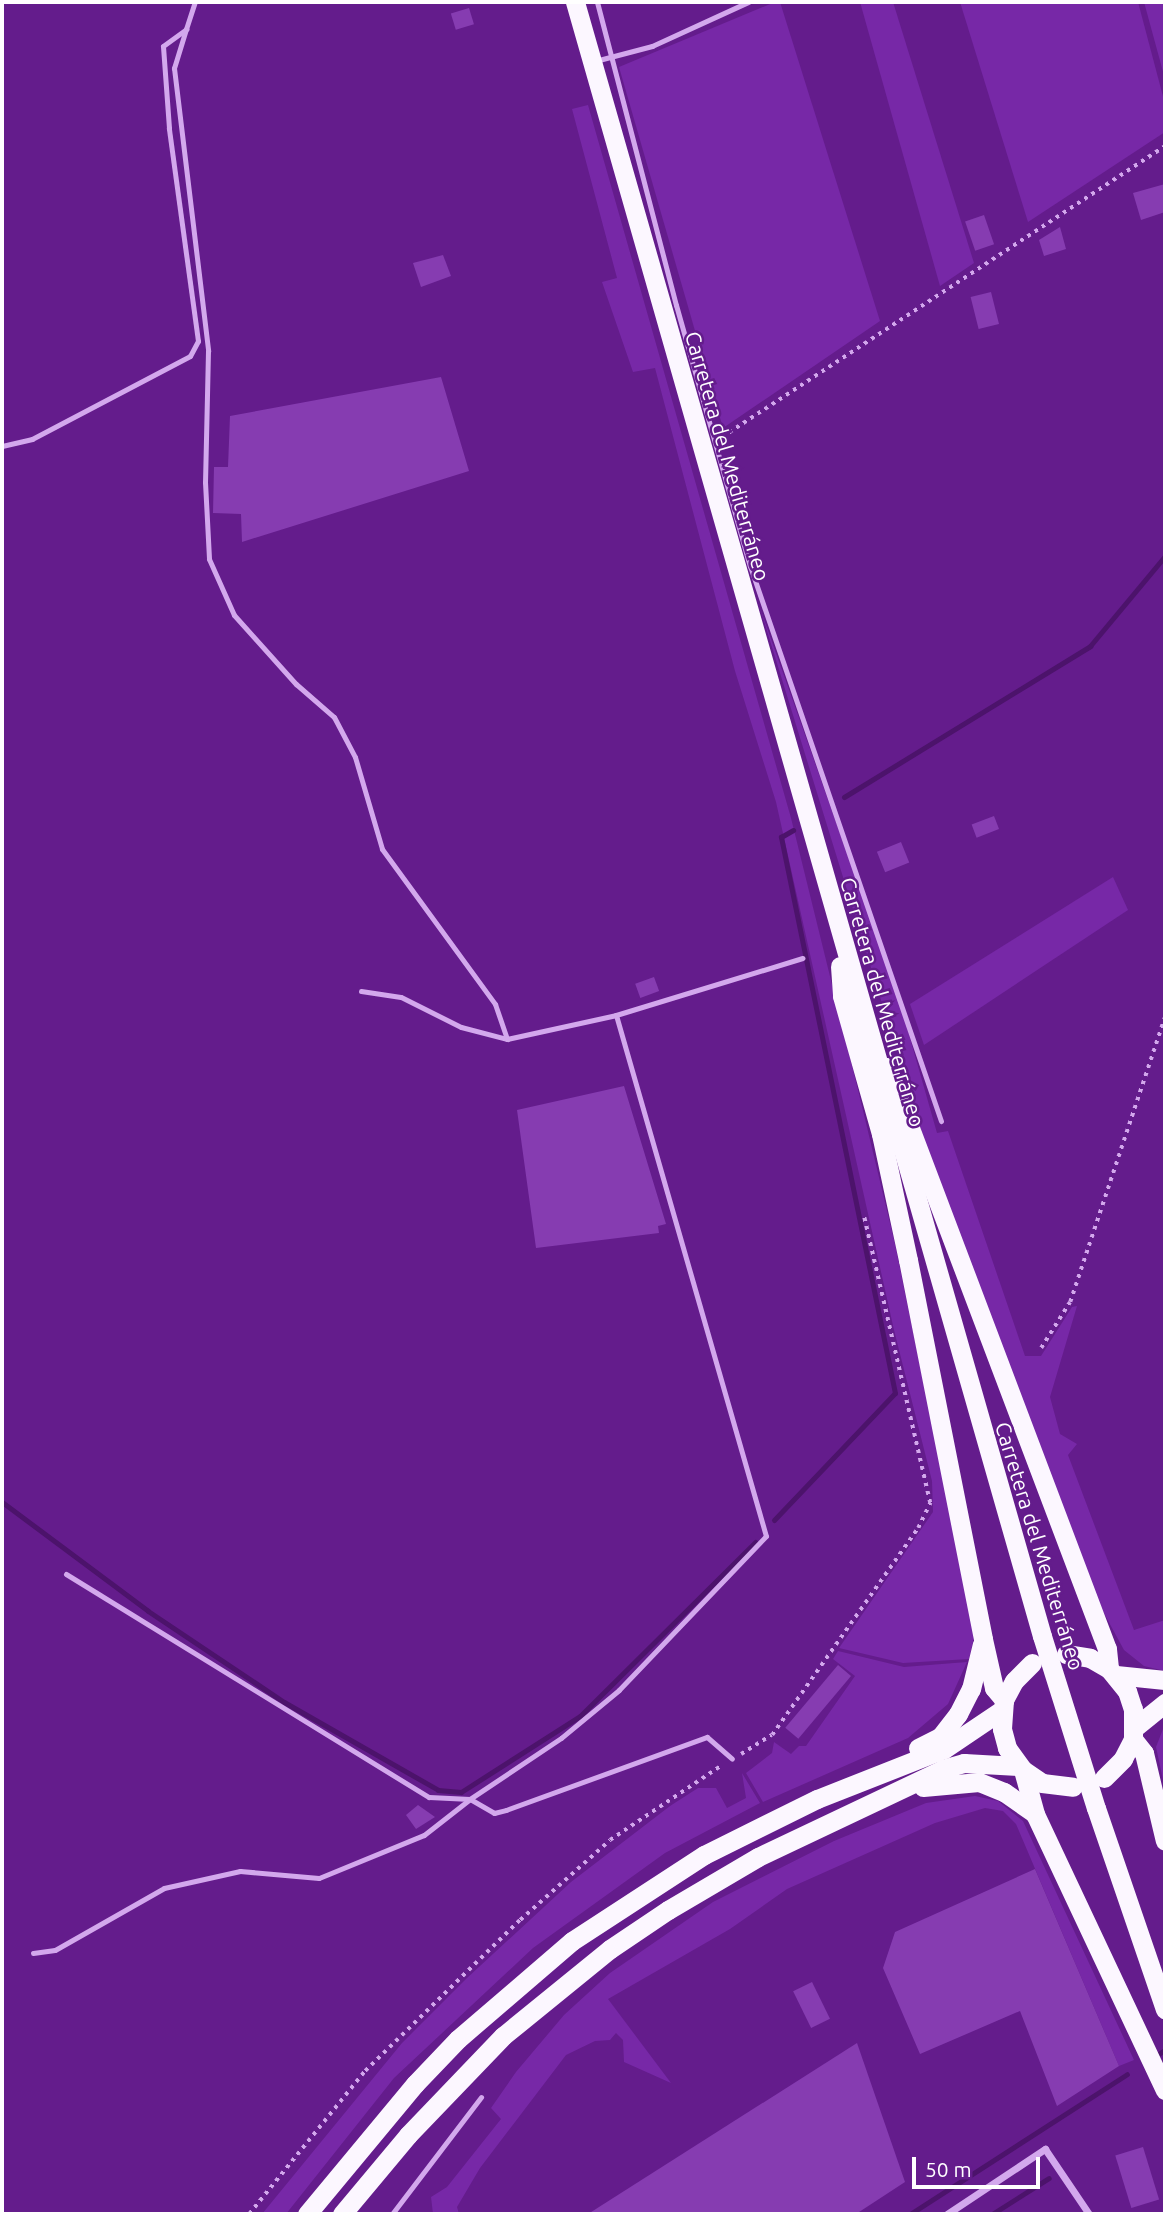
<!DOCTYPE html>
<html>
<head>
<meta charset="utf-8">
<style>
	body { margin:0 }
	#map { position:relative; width:1167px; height:2216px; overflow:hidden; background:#641c8c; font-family:Ubuntu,sans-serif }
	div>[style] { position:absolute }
	.green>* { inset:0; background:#7728a7 }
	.stream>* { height:5px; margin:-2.5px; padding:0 2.5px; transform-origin:2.5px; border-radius:2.5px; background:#4c136b }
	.building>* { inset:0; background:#863cb1; transform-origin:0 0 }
	.path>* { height:3.5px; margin-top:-1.75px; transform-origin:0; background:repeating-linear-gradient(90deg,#d3a8ed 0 3.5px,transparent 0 8.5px) }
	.service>* { height:5px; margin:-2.5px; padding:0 2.5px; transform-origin:2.5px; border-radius:2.5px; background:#d3a8ed }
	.minor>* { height:7px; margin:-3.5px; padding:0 3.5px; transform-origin:3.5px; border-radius:3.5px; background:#d3a8ed }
	.trunk>* { height:19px; margin:-9.5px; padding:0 9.5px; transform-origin:9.5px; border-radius:9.5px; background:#fcf7ff }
	.trunk-bridge>* { height:19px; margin:-9.5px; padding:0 9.5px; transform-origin:9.5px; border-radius:9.5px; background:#fcf7ff }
	span { translate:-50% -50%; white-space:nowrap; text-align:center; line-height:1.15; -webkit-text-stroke:5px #641c8c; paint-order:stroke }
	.street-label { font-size:21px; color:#fff }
	.frame { position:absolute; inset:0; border:4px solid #fff; pointer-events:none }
	.scale { position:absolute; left:912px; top:2157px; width:128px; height:32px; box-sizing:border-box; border:4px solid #fff; border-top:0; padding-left:9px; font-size:21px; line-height:24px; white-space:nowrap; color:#fff; -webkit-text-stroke:5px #641c8c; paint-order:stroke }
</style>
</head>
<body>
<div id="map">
	<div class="green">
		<i style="clip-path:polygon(775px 2px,780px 2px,880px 321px,723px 428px,619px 67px)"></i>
		<i style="clip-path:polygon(860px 2px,893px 2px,974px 263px,940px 286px)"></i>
		<i style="clip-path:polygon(960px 2px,1138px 2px,1165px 104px,1165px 132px,1028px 222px)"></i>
		<i style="clip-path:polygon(1144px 2px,1165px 2px,1165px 79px)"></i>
		<i style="clip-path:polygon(588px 105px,791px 818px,859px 1094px,895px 1244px,975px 1633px,969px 1659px,903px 1663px,839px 1648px,933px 1512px,932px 1481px,894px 1330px,776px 802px,735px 671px,655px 368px,633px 372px,602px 282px,617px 278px,572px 109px)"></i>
		<i style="clip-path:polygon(759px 605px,900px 1003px,937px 1133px,948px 1131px,1025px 1356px,1041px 1356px,1072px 1307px,1077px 1306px,1050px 1397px,1060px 1434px,1077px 1444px,1068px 1455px,1134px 1630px,1165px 1620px,1165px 1671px,1144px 1666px,1124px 1650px,1099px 1604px,931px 1162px)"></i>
		<i style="clip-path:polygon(1113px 877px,1128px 910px,924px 1045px,910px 1004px)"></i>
		<i style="clip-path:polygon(838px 1651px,904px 1667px,967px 1662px,948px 1704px,908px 1738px,763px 1802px,746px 1773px,772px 1753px,774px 1742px,791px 1754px,799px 1746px,806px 1746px,855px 1676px,833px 1659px)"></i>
		<i style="clip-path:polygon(1165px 1724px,1165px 1789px,1156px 1747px)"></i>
		<i style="clip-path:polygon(742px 1773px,760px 1803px,665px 1853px,533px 1948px,394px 2078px,286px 2214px,262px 2214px,402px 2043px,467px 1978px,571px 1882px,670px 1806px,698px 1788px,716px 1788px,727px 1808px,746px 1798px)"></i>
		<i style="clip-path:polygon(975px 1796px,998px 1801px,1023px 1821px,1134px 2060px,1119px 2066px,1016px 1824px,1003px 1811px,985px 1808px,935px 1823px,787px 1889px,730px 1929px,608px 1999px,671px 2083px,624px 2062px,623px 2040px,616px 2033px,610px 2040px,595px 2041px,566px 2055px,480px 2168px,457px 2207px,459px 2214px,433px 2214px,431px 2197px,447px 2187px,501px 2119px,491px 2108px,516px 2072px,564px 2015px,610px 1973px,713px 1902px,834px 1841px,926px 1803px)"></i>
	</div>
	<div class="stream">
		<i style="left:844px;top:797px;width:289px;rotate:-31.5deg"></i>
		<i style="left:1090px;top:646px;width:117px;rotate:-50.2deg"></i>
		<i style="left:2px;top:1502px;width:182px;rotate:36.7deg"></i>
		<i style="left:148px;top:1611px;width:164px;rotate:33.8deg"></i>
		<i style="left:284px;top:1702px;width:177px;rotate:29.7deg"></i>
		<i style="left:438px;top:1790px;width:23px;rotate:5deg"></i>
		<i style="left:461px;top:1792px;width:141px;rotate:-32.6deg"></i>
		<i style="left:580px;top:1716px;width:247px;rotate:-44.8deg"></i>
		<i style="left:774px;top:1520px;width:175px;rotate:-46.4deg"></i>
		<i style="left:895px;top:1393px;width:568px;rotate:-101.59deg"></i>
		<i style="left:781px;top:837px;width:14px;rotate:-30deg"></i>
		<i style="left:1160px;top:2053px;width:4px;rotate:-34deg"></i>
		<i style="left:910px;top:2214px;width:258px;rotate:-32.8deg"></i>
		<i style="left:992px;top:2214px;width:67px;rotate:-32.3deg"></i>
	</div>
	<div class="building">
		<i style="left:469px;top:8px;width:17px;height:19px;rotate:73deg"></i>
		<i style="clip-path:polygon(1165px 184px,1165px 212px,1141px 220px,1133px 193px)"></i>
		<i style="left:984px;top:215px;width:31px;height:20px;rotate:71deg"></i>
		<i style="clip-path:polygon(1060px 227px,1066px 249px,1044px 256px,1039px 240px)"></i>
		<i style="clip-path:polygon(443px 255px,451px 276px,421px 287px,413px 263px)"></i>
		<i style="left:991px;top:292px;width:33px;height:21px;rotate:76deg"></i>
		<i style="clip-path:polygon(441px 377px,469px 471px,242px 542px,241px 514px,213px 513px,214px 467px,228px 467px,230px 416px)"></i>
		<i style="left:994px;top:816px;width:14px;height:24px;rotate:69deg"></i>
		<i style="left:901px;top:842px;width:22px;height:26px;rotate:68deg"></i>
		<i style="left:654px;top:977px;width:15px;height:20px;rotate:70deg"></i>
		<i style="clip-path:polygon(624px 1086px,666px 1224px,658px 1226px,659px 1233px,536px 1248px,517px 1110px)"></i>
		<i style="left:838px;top:1665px;width:17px;height:82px;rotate:40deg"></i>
		<i style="clip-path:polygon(418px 1805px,435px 1817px,416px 1829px,406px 1815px)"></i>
		<i style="clip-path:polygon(1035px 1869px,1119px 2066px,1057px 2106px,1020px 2011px,920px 2054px,883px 1968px,895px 1932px)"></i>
		<i style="left:812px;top:1982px;width:41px;height:21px;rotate:64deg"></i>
		<i style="clip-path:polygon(857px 2043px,905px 2182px,856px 2214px,588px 2214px)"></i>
		<i style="left:1143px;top:2147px;width:55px;height:29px;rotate:73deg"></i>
	</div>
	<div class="path">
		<i style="left:722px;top:437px;width:530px;rotate:-33.3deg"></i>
		<i style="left:1041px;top:1348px;width:54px;rotate:-57.8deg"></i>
		<i style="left:1070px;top:1302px;width:300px;rotate:-71.6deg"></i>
		<i style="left:741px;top:1754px;width:36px;rotate:-32deg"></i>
		<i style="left:772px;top:1735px;width:253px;rotate:-54.8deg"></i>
		<i style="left:918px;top:1528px;width:28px;rotate:-64deg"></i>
		<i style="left:930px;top:1503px;width:294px;rotate:-103deg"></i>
		<i style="left:249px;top:2214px;width:184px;rotate:-51deg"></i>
		<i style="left:365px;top:2071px;width:216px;rotate:-44.3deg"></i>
		<i style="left:520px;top:1920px;width:120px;rotate:-41.6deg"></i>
		<i style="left:610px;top:1840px;width:135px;rotate:-33.8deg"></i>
	</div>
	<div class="service">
		<i style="left:597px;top:2px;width:313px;rotate:75.4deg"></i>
		<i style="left:676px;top:305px;width:271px;rotate:74.2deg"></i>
		<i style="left:750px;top:566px;width:587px;rotate:71.01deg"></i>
		<i style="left:186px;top:29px;width:41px;rotate:107.1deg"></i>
		<i style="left:174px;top:68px;width:285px;rotate:83.1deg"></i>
		<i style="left:208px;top:351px;width:131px;rotate:91.3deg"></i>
		<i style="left:205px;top:482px;width:77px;rotate:87deg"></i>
		<i style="left:209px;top:559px;width:61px;rotate:65.9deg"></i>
		<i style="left:234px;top:615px;width:93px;rotate:48.1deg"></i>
		<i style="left:296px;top:684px;width:50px;rotate:41deg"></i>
		<i style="left:334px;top:717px;width:45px;rotate:62.3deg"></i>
		<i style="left:355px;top:757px;width:96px;rotate:73.6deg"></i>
		<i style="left:382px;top:849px;width:192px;rotate:53.9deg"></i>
		<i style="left:495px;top:1004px;width:37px;rotate:71deg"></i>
		<i style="left:595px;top:61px;width:59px;rotate:-14.7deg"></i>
		<i style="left:652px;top:46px;width:106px;rotate:-24.6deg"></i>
		<i style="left:2px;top:446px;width:31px;rotate:-13deg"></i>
		<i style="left:32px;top:439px;width:178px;rotate:-27.7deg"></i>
		<i style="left:190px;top:356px;width:17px;rotate:-62deg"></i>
		<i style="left:198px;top:341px;width:215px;rotate:-97.8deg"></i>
		<i style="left:169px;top:128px;width:82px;rotate:-94.2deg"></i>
		<i style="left:163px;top:46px;width:29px;rotate:-36deg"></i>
		<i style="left:186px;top:29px;width:28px;rotate:-72deg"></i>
		<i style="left:361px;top:991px;width:40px;rotate:8.5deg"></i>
		<i style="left:401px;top:997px;width:67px;rotate:26.6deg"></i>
		<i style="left:461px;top:1027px;width:48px;rotate:14.6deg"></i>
		<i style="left:507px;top:1039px;width:112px;rotate:-12.4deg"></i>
		<i style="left:616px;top:1015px;width:195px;rotate:-17deg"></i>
		<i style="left:616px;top:1015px;width:542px;rotate:73.94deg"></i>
		<i style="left:766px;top:1536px;width:213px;rotate:133.7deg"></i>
		<i style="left:619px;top:1690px;width:75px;rotate:140.4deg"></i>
		<i style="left:561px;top:1738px;width:110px;rotate:146.2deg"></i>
		<i style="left:470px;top:1799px;width:28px;rotate:30deg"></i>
		<i style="left:494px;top:1813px;width:12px;rotate:-14deg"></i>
		<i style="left:506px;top:1810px;width:214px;rotate:-20deg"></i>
		<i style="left:707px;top:1737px;width:33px;rotate:41deg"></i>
		<i style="left:66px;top:1574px;width:426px;rotate:31.6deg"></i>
		<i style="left:429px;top:1797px;width:41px;rotate:2.8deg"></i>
		<i style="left:33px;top:1953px;width:22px;rotate:-8deg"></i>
		<i style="left:55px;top:1950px;width:125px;rotate:-29.6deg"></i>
		<i style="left:164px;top:1888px;width:78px;rotate:-12.6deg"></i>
		<i style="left:240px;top:1871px;width:79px;rotate:5.1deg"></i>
		<i style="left:319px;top:1878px;width:113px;rotate:-22.3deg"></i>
		<i style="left:424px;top:1835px;width:58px;rotate:-38deg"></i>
		<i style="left:392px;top:2214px;width:147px;rotate:-52.7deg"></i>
	</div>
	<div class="minor">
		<i style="left:947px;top:2214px;width:118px;rotate:-33.6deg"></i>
		<i style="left:1045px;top:2149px;width:78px;rotate:55.9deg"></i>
	</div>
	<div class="trunk">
		<i style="left:575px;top:2px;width:1699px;rotate:74.05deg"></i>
		<i style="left:840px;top:966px;width:30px;rotate:86deg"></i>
		<i style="left:842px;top:996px;width:143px;rotate:74.2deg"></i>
		<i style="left:881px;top:1134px;width:129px;rotate:77.9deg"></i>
		<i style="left:908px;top:1260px;width:386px;rotate:78.8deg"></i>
		<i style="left:983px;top:1639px;width:50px;rotate:77.3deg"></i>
		<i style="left:994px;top:1688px;width:16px;rotate:50deg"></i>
		<i style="left:887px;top:1067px;width:622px;rotate:69.29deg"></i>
		<i style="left:1107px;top:1649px;width:20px;rotate:84deg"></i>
		<i style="left:1066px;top:1654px;width:24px;rotate:9deg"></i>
		<i style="left:1090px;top:1658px;width:22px;rotate:30deg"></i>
		<i style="left:1109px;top:1669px;width:28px;rotate:51deg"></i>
		<i style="left:1127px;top:1691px;width:19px;rotate:72deg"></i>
		<i style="left:1133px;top:1709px;width:30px;rotate:90deg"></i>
		<i style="left:1133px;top:1739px;width:22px;rotate:117deg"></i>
		<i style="left:1123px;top:1759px;width:27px;rotate:135deg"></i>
		<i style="left:1032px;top:1663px;width:25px;rotate:135deg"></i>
		<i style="left:1014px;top:1681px;width:21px;rotate:118deg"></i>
		<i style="left:1004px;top:1700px;width:29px;rotate:94deg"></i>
		<i style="left:1002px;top:1729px;width:20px;rotate:75deg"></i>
		<i style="left:1007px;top:1748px;width:27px;rotate:54deg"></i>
		<i style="left:1023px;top:1770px;width:23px;rotate:34deg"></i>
		<i style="left:1042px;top:1783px;width:31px;rotate:7deg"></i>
		<i style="left:1116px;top:1675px;width:49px;rotate:5.8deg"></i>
		<i style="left:1134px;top:1728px;width:40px;rotate:-39deg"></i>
		<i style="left:1133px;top:1739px;width:18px;rotate:52deg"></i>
		<i style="left:1144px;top:1753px;width:90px;rotate:76.6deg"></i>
		<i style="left:918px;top:1748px;width:25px;rotate:-27deg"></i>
		<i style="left:940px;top:1737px;width:29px;rotate:-52deg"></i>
		<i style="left:958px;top:1714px;width:28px;rotate:-63deg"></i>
		<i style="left:971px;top:1689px;width:46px;rotate:-76.3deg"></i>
		<i style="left:1023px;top:1770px;width:46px;rotate:74.7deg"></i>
		<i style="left:1035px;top:1814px;width:305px;rotate:64.8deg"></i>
		<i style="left:923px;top:1787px;width:56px;rotate:-5.1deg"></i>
		<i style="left:979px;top:1782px;width:27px;rotate:22deg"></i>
		<i style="left:1004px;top:1792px;width:37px;rotate:35deg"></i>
		<i style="left:1096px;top:1808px;width:213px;rotate:71.1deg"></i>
		<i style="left:307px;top:2214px;width:169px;rotate:-50.3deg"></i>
		<i style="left:415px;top:2084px;width:62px;rotate:-46.3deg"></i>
		<i style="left:458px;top:2039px;width:150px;rotate:-40.7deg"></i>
		<i style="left:572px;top:1941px;width:158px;rotate:-33.1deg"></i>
		<i style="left:704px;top:1855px;width:126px;rotate:-26.4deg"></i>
		<i style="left:817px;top:1799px;width:136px;rotate:-21.5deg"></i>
		<i style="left:944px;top:1749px;width:70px;rotate:-33.9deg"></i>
		<i style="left:342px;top:2214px;width:103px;rotate:-50.1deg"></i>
		<i style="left:408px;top:2135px;width:137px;rotate:-46.2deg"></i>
		<i style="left:503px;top:2036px;width:138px;rotate:-39.1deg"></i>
		<i style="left:610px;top:1949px;width:70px;rotate:-33.9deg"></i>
		<i style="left:668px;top:1910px;width:104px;rotate:-30.5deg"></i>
		<i style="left:758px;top:1857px;width:205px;rotate:-25.4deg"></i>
		<i style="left:943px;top:1769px;width:22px;rotate:-16deg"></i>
		<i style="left:964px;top:1763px;width:54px;rotate:3.2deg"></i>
	</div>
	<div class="trunk-bridge">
		<i style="left:1042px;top:1636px;width:180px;rotate:72.6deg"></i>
	</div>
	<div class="street-label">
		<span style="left:728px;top:456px;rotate:74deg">Carretera del Mediterráneo</span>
		<span style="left:883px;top:1002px;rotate:74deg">Carretera del Mediterráneo</span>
		<span style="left:1040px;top:1546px;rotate:73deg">Carretera del Mediterráneo</span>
	</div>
	<div class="frame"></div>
	<div class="scale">50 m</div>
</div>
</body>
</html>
